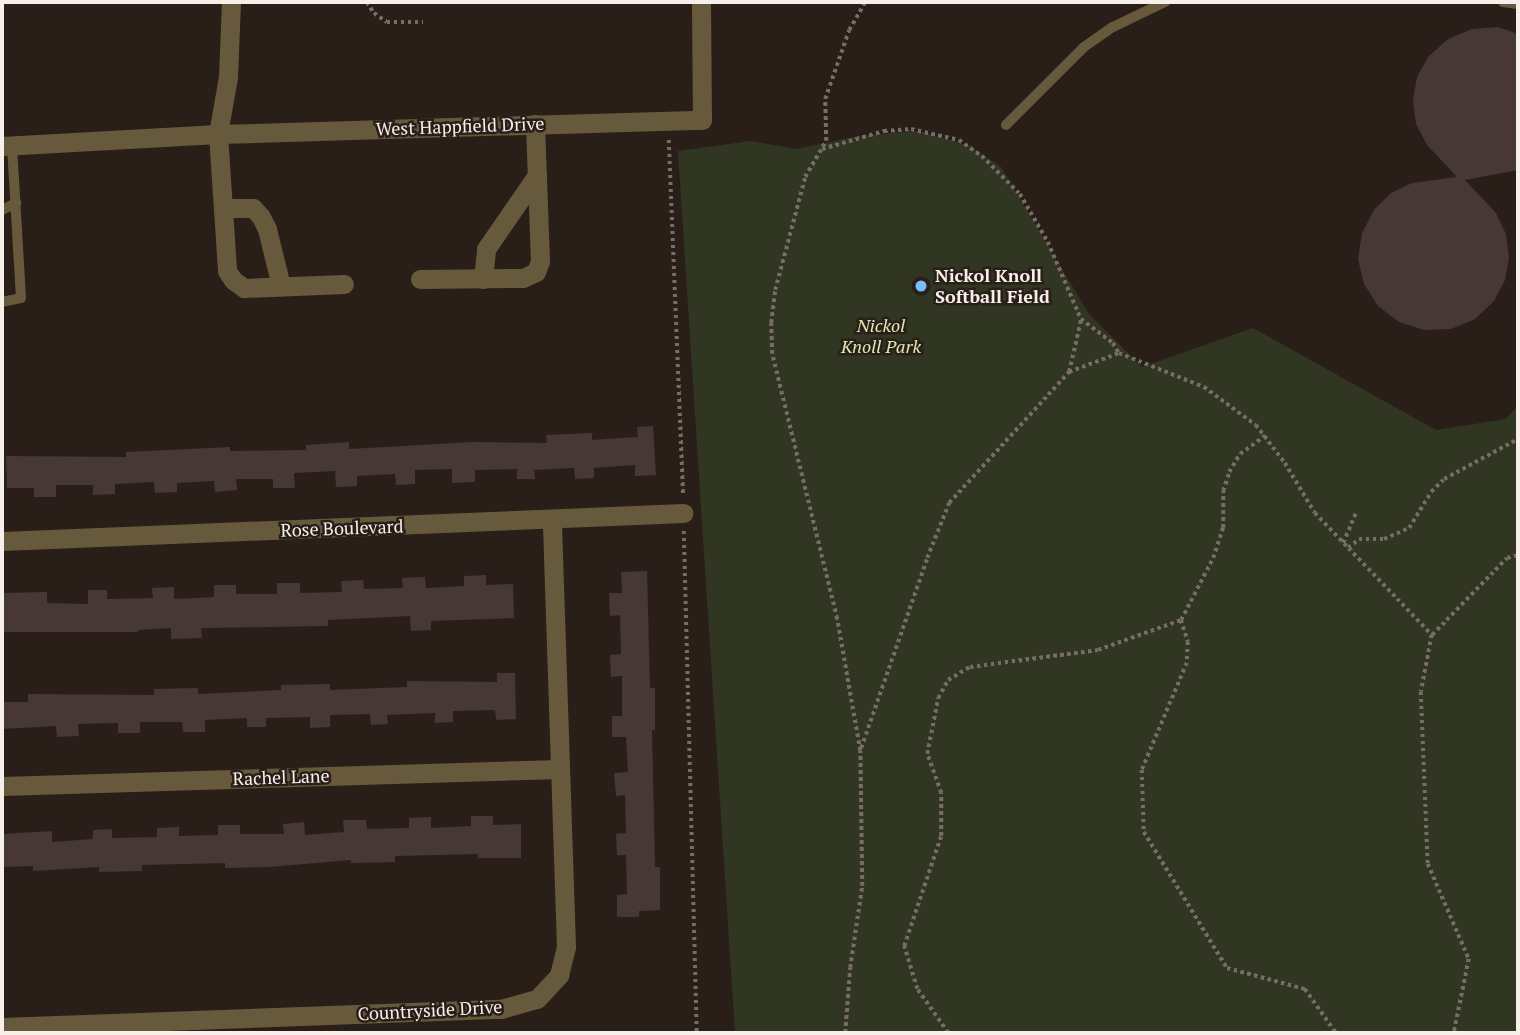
<!DOCTYPE html>
<html>
<head>
<meta charset="utf-8">
<style>
	body { margin:0 }
	#map { position:relative; width:1520px; height:1035px; overflow:hidden; background:#2a1f18; font-family:"PT Serif",serif }
	div>[style] { position:absolute }
	.green>* { inset:0; background:#303621 }
	.building>* { inset:0; background:#473737 }
	.path>* { height:3.5px; margin-top:-1.75px; transform-origin:0; background:repeating-linear-gradient(90deg,#776d66 0 3.5px,transparent 0 7px) }
	.lane>* { height:10px; margin:-5px; padding:0 5px; transform-origin:5px; border-radius:5px; background:#675a3c }
	.street>* { height:19px; margin:-9.5px; padding:0 9.5px; transform-origin:9.5px; border-radius:9.5px; background:#675a3c }
	.dots>* { width:19px; height:19px; translate:-50% -50%; box-sizing:border-box; border:4px solid #2a1f18; border-radius:50% }
	span { translate:-50% -50%; white-space:nowrap; text-align:center; line-height:1.15; -webkit-text-stroke:5px #2a1f18; paint-order:stroke }
	.street-label { font-size:18px; color:#f7efea }
	.poi-label { font-size:18px; color:#f7efea; font-weight:700 }
	.left { translate:0 -50%; text-align:left }
	.park-label { font-size:18px; color:#dbeab2; font-style:italic }
	.frame { position:absolute; inset:0; border:4px solid #f7efea; pointer-events:none }
</style>
</head>
<body>
<div id="map">
	<div class="green">
		<i style="clip-path:polygon(918px 131px,970px 146px,1001px 167px,1089px 314px,1142px 367px,1253px 328px,1436px 430px,1506px 419px,1518px 405px,1518px 1033px,735px 1033px,678px 151px,751px 141px,796px 149px,859px 136px)"></i>
	</div>
	<div class="building">
		<i style="clip-path:polygon(1498px 27px,1518px 34px,1518px 170px,1465px 180px,1496px 213px,1506px 234px,1509px 257px,1505px 280px,1494px 301px,1475px 319px,1451px 329px,1424px 330px,1399px 322px,1378px 306px,1364px 284px,1358px 259px,1362px 233px,1374px 210px,1391px 193px,1412px 183px,1457px 177px,1427px 145px,1416px 124px,1413px 100px,1417px 77px,1428px 57px,1448px 39px,1472px 29px)"></i>
		<i style="clip-path:polygon(653px 426px,656px 475px,635px 476px,635px 465px,594px 468px,594px 478px,575px 479px,574px 468px,534px 470px,535px 479px,517px 479px,517px 469px,475px 470px,475px 482px,452px 483px,452px 469px,415px 470px,415px 484px,396px 485px,395px 474px,357px 476px,357px 486px,336px 487px,335px 471px,294px 473px,295px 488px,273px 488px,273px 479px,236px 479px,237px 490px,215px 492px,214px 481px,177px 483px,177px 492px,155px 493px,154px 482px,115px 484px,115px 494px,93px 495px,93px 485px,56px 485px,56px 497px,34px 497px,34px 488px,7px 488px,6px 456px,126px 457px,126px 452px,230px 447px,230px 451px,306px 450px,306px 445px,349px 442px,349px 449px,473px 442px,547px 443px,546px 435px,592px 433px,592px 440px,638px 437px,637px 427px)"></i>
		<i style="clip-path:polygon(647px 571px,650px 688px,655px 688px,655px 730px,652px 730px,655px 867px,660px 867px,660px 910px,639px 911px,639px 917px,617px 917px,617px 895px,627px 894px,626px 855px,617px 855px,616px 834px,626px 833px,625px 795px,616px 796px,614px 773px,628px 772px,626px 737px,612px 737px,612px 716px,622px 716px,622px 676px,611px 677px,610px 655px,621px 654px,620px 615px,610px 616px,609px 593px,622px 593px,621px 572px)"></i>
		<i style="clip-path:polygon(486px 575px,486px 585px,513px 584px,514px 618px,431px 621px,431px 630px,411px 631px,410px 616px,328px 620px,328px 626px,201px 628px,202px 638px,171px 639px,171px 628px,138px 630px,138px 632px,2px 632px,2px 593px,47px 592px,47px 603px,88px 604px,88px 590px,107px 590px,107px 599px,153px 598px,152px 588px,174px 587px,174px 599px,214px 597px,214px 585px,236px 585px,236px 594px,277px 594px,277px 583px,300px 583px,300px 593px,342px 592px,341px 581px,363px 580px,364px 589px,403px 588px,402px 578px,425px 577px,426px 588px,464px 586px,464px 576px)"></i>
		<i style="clip-path:polygon(497px 673px,515px 673px,516px 719px,496px 720px,495px 710px,453px 711px,453px 722px,435px 723px,435px 713px,387px 715px,388px 724px,371px 725px,370px 714px,330px 715px,330px 727px,310px 728px,310px 717px,266px 718px,266px 727px,247px 727px,247px 718px,205px 720px,205px 732px,183px 732px,182px 722px,140px 722px,140px 733px,118px 733px,118px 723px,78px 724px,79px 736px,57px 737px,56px 726px,2px 729px,2px 702px,28px 702px,28px 694px,154px 695px,154px 689px,198px 688px,198px 694px,281px 690px,281px 685px,330px 684px,330px 690px,407px 687px,407px 681px,497px 682px)"></i>
		<i style="clip-path:polygon(471px 816px,493px 816px,493px 825px,521px 824px,521px 858px,478px 858px,478px 854px,395px 856px,395px 862px,351px 863px,351px 860px,269px 867px,225px 868px,225px 863px,142px 865px,142px 871px,99px 872px,99px 867px,33px 871px,33px 866px,2px 867px,2px 834px,52px 831px,52px 842px,93px 839px,93px 830px,112px 829px,112px 838px,157px 837px,157px 828px,179px 827px,179px 836px,218px 835px,218px 825px,240px 825px,240px 834px,284px 834px,283px 824px,304px 822px,305px 835px,344px 832px,343px 820px,366px 820px,367px 829px,409px 828px,409px 818px,431px 817px,431px 828px,471px 826px)"></i>
	</div>
	<div class="path">
		<i style="left:367px;top:2px;width:13px;rotate:58deg"></i>
		<i style="left:374px;top:13px;width:16px;rotate:35deg"></i>
		<i style="left:387px;top:22px;width:36px"></i>
		<i style="left:669px;top:140px;width:356px;rotate:87.7deg"></i>
		<i style="left:822px;top:149px;width:65px;rotate:-16.2deg"></i>
		<i style="left:884px;top:131px;width:27px;rotate:-4deg"></i>
		<i style="left:911px;top:129px;width:49px;rotate:12.9deg"></i>
		<i style="left:959px;top:140px;width:28px;rotate:35deg"></i>
		<i style="left:982px;top:156px;width:54px;rotate:45deg"></i>
		<i style="left:1020px;top:194px;width:56px;rotate:59.7deg"></i>
		<i style="left:1048px;top:242px;width:84px;rotate:66.8deg"></i>
		<i style="left:1081px;top:319px;width:40px;rotate:37deg"></i>
		<i style="left:1113px;top:343px;width:12px;rotate:59deg"></i>
		<i style="left:1119px;top:353px;width:92px;rotate:21.8deg"></i>
		<i style="left:1204px;top:387px;width:64px;rotate:36.2deg"></i>
		<i style="left:1256px;top:425px;width:48px;rotate:52.7deg"></i>
		<i style="left:1285px;top:463px;width:58px;rotate:59deg"></i>
		<i style="left:1315px;top:513px;width:169px;rotate:46.2deg"></i>
		<i style="left:1432px;top:635px;width:58px;rotate:100.9deg"></i>
		<i style="left:1421px;top:692px;width:172px;rotate:87.7deg"></i>
		<i style="left:1428px;top:864px;width:103px;rotate:66.7deg"></i>
		<i style="left:1469px;top:959px;width:76px;rotate:101.5deg"></i>
		<i style="left:1069px;top:372px;width:53px;rotate:-20.8deg"></i>
		<i style="left:684px;top:531px;width:502px;rotate:88.52deg"></i>
		<i style="left:1343px;top:543px;width:33px;rotate:-67deg"></i>
		<i style="left:1348px;top:548px;width:14px;rotate:-39deg"></i>
		<i style="left:1359px;top:539px;width:25px"></i>
		<i style="left:1384px;top:539px;width:27px;rotate:-24deg"></i>
		<i style="left:1409px;top:528px;width:42px;rotate:-58.6deg"></i>
		<i style="left:1431px;top:492px;width:18px;rotate:-45deg"></i>
		<i style="left:1444px;top:479px;width:84px;rotate:-28.4deg"></i>
		<i style="left:1181px;top:620px;width:23px;rotate:72deg"></i>
		<i style="left:1188px;top:642px;width:21px;rotate:93deg"></i>
		<i style="left:1187px;top:663px;width:116px;rotate:112.8deg"></i>
		<i style="left:1142px;top:770px;width:62px;rotate:88.2deg"></i>
		<i style="left:1144px;top:832px;width:159px;rotate:58.6deg"></i>
		<i style="left:1227px;top:968px;width:81px;rotate:15.1deg"></i>
		<i style="left:1305px;top:989px;width:54px;rotate:54.8deg"></i>
		<i style="left:1432px;top:635px;width:107px;rotate:-45.8deg"></i>
		<i style="left:1507px;top:558px;width:11px;rotate:-15deg"></i>
		<i style="left:861px;top:748px;width:201px;rotate:-70.8deg"></i>
		<i style="left:927px;top:558px;width:59px;rotate:-68.2deg"></i>
		<i style="left:949px;top:503px;width:178px;rotate:-47.5deg"></i>
		<i style="left:1069px;top:372px;width:54px;rotate:-77.2deg"></i>
		<i style="left:845px;top:1033px;width:65px;rotate:-85.6deg"></i>
		<i style="left:850px;top:968px;width:83px;rotate:-81.7deg"></i>
		<i style="left:862px;top:886px;width:135px;rotate:-90.8deg"></i>
		<i style="left:860px;top:751px;width:134px;rotate:-99.9deg"></i>
		<i style="left:837px;top:619px;width:273px;rotate:-103.8deg"></i>
		<i style="left:772px;top:354px;width:31px;rotate:-92deg"></i>
		<i style="left:771px;top:323px;width:33px;rotate:-83deg"></i>
		<i style="left:775px;top:290px;width:117px;rotate:-75.1deg"></i>
		<i style="left:805px;top:177px;width:42px;rotate:-59.7deg"></i>
		<i style="left:826px;top:141px;width:42px;rotate:-91.4deg"></i>
		<i style="left:825px;top:99px;width:73px;rotate:-70.8deg"></i>
		<i style="left:849px;top:30px;width:32px;rotate:-60deg"></i>
		<i style="left:948px;top:1033px;width:54px;rotate:-125.2deg"></i>
		<i style="left:917px;top:989px;width:45px;rotate:-106.8deg"></i>
		<i style="left:904px;top:946px;width:116px;rotate:-71.4deg"></i>
		<i style="left:941px;top:836px;width:43px;rotate:-90deg"></i>
		<i style="left:941px;top:793px;width:41px;rotate:-109.7deg"></i>
		<i style="left:927px;top:754px;width:57px;rotate:-78.9deg"></i>
		<i style="left:938px;top:698px;width:21px;rotate:-61deg"></i>
		<i style="left:948px;top:680px;width:26px;rotate:-31deg"></i>
		<i style="left:970px;top:667px;width:129px;rotate:-7.6deg"></i>
		<i style="left:1098px;top:650px;width:88px;rotate:-19.9deg"></i>
		<i style="left:1181px;top:620px;width:70px;rotate:-62.7deg"></i>
		<i style="left:1213px;top:558px;width:32px;rotate:-72deg"></i>
		<i style="left:1223px;top:528px;width:37px;rotate:-90deg"></i>
		<i style="left:1223px;top:491px;width:20px;rotate:-72deg"></i>
		<i style="left:1229px;top:472px;width:21px;rotate:-59deg"></i>
		<i style="left:1240px;top:454px;width:31px;rotate:-36deg"></i>
	</div>
	<div class="lane">
		<i style="left:1503px;top:2px;width:15px;rotate:8deg"></i>
		<i style="left:1006px;top:125px;width:110px;rotate:-45deg"></i>
		<i style="left:1084px;top:47px;width:35px;rotate:-35deg"></i>
		<i style="left:1113px;top:27px;width:58px;rotate:-25.7deg"></i>
		<i style="left:2px;top:210px;width:16px;rotate:-27deg"></i>
		<i style="left:2px;top:302px;width:19px;rotate:-12deg"></i>
		<i style="left:21px;top:298px;width:153px;rotate:-93.4deg"></i>
	</div>
	<div class="street">
		<i style="left:231px;top:2px;width:75px;rotate:92.3deg"></i>
		<i style="left:228px;top:77px;width:58px;rotate:100deg"></i>
		<i style="left:218px;top:134px;width:137px;rotate:86.2deg"></i>
		<i style="left:227px;top:271px;width:11px;rotate:56deg"></i>
		<i style="left:233px;top:280px;width:14px;rotate:36deg"></i>
		<i style="left:244px;top:288px;width:100px;rotate:-2.3deg"></i>
		<i style="left:2px;top:146px;width:216px;rotate:-3.2deg"></i>
		<i style="left:218px;top:134px;width:484px;rotate:-1.7deg"></i>
		<i style="left:702px;top:120px;width:118px;rotate:-90.5deg"></i>
		<i style="left:223px;top:208px;width:30px"></i>
		<i style="left:253px;top:208px;width:12px;rotate:48deg"></i>
		<i style="left:261px;top:217px;width:13px;rotate:63deg"></i>
		<i style="left:267px;top:229px;width:59px;rotate:76.2deg"></i>
		<i style="left:420px;top:279px;width:103px;rotate:-0.6deg"></i>
		<i style="left:523px;top:278px;width:14px;rotate:-25deg"></i>
		<i style="left:536px;top:272px;width:12px;rotate:-70deg"></i>
		<i style="left:540px;top:261px;width:137px;rotate:-92.1deg"></i>
		<i style="left:483px;top:279px;width:30px;rotate:-84deg"></i>
		<i style="left:486px;top:249px;width:90px;rotate:-55.4deg"></i>
		<i style="left:2px;top:541px;width:682px;rotate:-2.35deg"></i>
		<i style="left:2px;top:786px;width:558px;rotate:-1.75deg"></i>
		<i style="left:2px;top:1027px;width:499px;rotate:-2.1deg"></i>
		<i style="left:501px;top:1009px;width:37px;rotate:-16deg"></i>
		<i style="left:537px;top:999px;width:33px;rotate:-47deg"></i>
		<i style="left:559px;top:975px;width:29px;rotate:-76deg"></i>
		<i style="left:566px;top:947px;width:427px;rotate:-91.9deg"></i>
	</div>
	<div class="dots">
		<i style="left:921px;top:286px;background:#78bff8"></i>
	</div>
	<div class="street-label">
		<span style="left:460px;top:126px;rotate:-2deg">West Happfield Drive</span>
		<span style="left:342px;top:528px;rotate:-2deg">Rose Boulevard</span>
		<span style="left:281px;top:777px;rotate:-2deg">Rachel Lane</span>
		<span style="left:430px;top:1010px;rotate:-3deg">Countryside Drive</span>
	</div>
	<div class="poi-label">
		<span class="left" style="left:935px;top:286px">Nickol Knoll<br>Softball Field</span>
	</div>
	<div class="park-label">
		<span style="left:881px;top:336px">Nickol<br>Knoll Park</span>
	</div>
	<div class="frame"></div>
</div>
</body>
</html>
